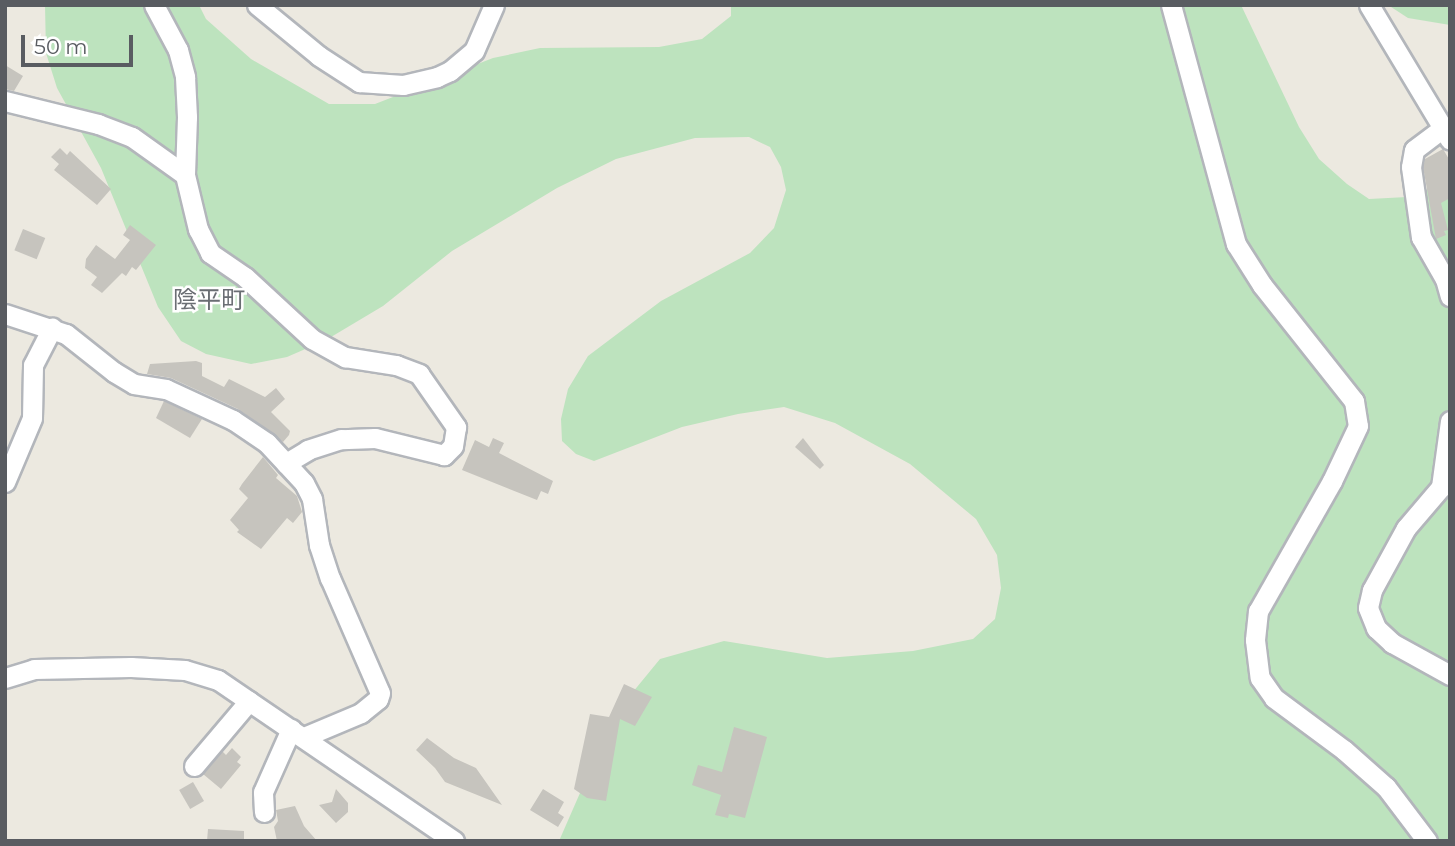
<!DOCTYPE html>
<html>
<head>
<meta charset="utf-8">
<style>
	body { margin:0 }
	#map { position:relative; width:1455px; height:846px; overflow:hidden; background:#ece9e0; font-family:Montserrat,"Noto Sans JP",sans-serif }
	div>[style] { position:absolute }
	.green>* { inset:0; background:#bde3be }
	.building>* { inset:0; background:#c6c4be; transform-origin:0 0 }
	.roads { filter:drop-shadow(2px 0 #b3b6bb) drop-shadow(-2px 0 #b3b6bb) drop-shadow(0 2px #b3b6bb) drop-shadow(0 -2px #b3b6bb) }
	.minor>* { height:19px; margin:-9.5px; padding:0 9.5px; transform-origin:9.5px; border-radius:9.5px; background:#fff }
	span { translate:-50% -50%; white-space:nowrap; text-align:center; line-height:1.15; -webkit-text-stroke:5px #fff; paint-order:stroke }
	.quarter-label { font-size:24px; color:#6a6e73 }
	.frame { position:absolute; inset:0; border:7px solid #595c61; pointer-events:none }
	.scale { position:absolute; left:21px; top:35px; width:112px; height:32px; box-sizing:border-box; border:4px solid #595c61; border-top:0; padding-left:9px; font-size:21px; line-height:24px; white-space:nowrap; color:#595c61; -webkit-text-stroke:5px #fff; paint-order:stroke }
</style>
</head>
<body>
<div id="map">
	<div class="green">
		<i style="clip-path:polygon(45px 5px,199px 5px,206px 19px,251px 59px,329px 104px,375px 104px,493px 58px,540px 48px,659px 47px,702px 39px,731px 16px,731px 5px,1241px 5px,1299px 127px,1319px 159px,1347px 184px,1369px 199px,1407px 197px,1450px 181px,1450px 841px,559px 841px,594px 761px,628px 698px,660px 659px,724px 641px,827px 658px,913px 651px,973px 639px,995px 619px,1001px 588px,997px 555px,976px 519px,910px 464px,835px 423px,784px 407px,738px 414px,682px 427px,594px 461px,576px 454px,562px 441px,561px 419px,568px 389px,588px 356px,661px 301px,750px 253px,774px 228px,786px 190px,781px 167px,770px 147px,749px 137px,695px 138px,616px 159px,557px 188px,452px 251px,383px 306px,326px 340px,287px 357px,251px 364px,206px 354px,181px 341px,158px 307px,101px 168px,57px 88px,46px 53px)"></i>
		<i style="clip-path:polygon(1388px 5px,1450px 5px,1450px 25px,1408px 18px)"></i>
	</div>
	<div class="building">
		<i style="clip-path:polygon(5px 65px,23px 76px,14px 91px,5px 89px)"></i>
		<i style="clip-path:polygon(60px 148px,67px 155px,70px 151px,111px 189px,97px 205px,54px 170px,59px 164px,51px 157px)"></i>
		<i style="clip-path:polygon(1443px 149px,1450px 161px,1450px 198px,1441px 203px,1448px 230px,1444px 231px,1446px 235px,1436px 239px,1423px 167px,1425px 159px)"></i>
		<i style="clip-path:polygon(130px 225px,156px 245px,136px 270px,132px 267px,126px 276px,122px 273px,102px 293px,91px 285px,97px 277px,85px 268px,86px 259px,96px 245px,115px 259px,130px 240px,123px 235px)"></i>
		<i style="left:23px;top:229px;width:24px;height:23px;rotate:22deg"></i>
		<i style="clip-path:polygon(196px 361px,202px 363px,202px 376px,224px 387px,229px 379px,265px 397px,276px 388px,285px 399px,271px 412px,290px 431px,289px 435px,283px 442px,238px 409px,171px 378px,147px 374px,150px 364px)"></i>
		<i style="clip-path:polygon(164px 401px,202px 419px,190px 438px,156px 418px)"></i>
		<i style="clip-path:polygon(493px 438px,504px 443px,499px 453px,553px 481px,548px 494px,541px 491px,537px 500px,462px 470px,475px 440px,489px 447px)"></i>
		<i style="clip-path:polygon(803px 438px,824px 465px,820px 469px,795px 447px)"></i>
		<i style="clip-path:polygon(263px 457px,278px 475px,276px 478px,297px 496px,302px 512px,293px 523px,287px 518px,261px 549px,237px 532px,239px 530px,230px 520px,248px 498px,239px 489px,242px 484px)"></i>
		<i style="clip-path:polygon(624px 684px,652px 697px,635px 726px,620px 719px,606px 801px,587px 798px,574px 789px,590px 714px,609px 717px)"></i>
		<i style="clip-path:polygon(734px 727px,767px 737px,745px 818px,729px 814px,728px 818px,715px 815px,721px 795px,692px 785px,698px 765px,722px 772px)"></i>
		<i style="clip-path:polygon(427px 738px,454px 758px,476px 768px,502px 805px,445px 782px,435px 768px,416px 750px)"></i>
		<i style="clip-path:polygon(232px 748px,241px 757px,237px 762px,241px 765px,221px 789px,203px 774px,222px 751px,226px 755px)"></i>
		<i style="left:193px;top:782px;width:22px;height:16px;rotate:60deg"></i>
		<i style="clip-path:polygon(336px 789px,348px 803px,348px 812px,336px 823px,319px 805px,332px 802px)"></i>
		<i style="clip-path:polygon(543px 789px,564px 802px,558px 813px,564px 817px,558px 827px,530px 810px)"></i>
		<i style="clip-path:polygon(295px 806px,304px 826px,317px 841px,277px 841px,274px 827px,278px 821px,276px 810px)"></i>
		<i style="clip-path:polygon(208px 829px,244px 831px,244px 841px,207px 841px)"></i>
	</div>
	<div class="roads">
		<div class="minor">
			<i style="left:154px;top:5px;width:51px;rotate:61.9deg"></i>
			<i style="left:178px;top:50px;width:28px;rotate:75deg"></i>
			<i style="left:185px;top:77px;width:40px;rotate:87.1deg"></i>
			<i style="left:187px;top:117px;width:58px;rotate:92deg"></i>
			<i style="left:185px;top:175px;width:56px;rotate:76.5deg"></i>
			<i style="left:198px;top:229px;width:27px;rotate:63deg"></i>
			<i style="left:210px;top:253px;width:42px;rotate:34.4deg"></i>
			<i style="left:245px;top:277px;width:91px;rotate:42.8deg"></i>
			<i style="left:312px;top:339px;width:38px;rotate:29deg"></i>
			<i style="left:345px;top:357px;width:52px;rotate:8.9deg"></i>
			<i style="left:396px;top:365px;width:25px;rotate:21deg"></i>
			<i style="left:419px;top:374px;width:65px;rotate:55.1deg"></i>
			<i style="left:456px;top:427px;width:19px;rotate:99deg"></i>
			<i style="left:453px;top:446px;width:13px;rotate:135deg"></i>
			<i style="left:444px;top:455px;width:71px;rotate:-166.2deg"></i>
			<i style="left:375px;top:438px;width:34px;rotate:178deg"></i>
			<i style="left:341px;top:439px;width:35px;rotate:162deg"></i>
			<i style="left:308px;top:450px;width:26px;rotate:149deg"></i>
			<i style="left:257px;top:5px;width:80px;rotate:39.4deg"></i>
			<i style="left:319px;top:56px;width:48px;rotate:33deg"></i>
			<i style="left:359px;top:82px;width:44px;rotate:3.9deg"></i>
			<i style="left:403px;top:85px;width:35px;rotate:-13deg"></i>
			<i style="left:437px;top:77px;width:14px;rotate:-25deg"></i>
			<i style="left:450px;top:71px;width:31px;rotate:-40deg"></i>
			<i style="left:474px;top:51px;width:50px;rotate:-66.5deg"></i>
			<i style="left:1171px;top:5px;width:248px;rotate:74.8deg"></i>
			<i style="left:1236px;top:244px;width:49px;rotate:57.6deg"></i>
			<i style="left:1262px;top:285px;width:148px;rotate:51.6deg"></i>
			<i style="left:1354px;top:401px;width:25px;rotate:81deg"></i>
			<i style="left:1358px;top:426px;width:61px;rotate:115.3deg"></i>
			<i style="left:1332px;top:481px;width:150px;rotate:119.6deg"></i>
			<i style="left:1258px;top:611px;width:29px;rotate:96deg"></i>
			<i style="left:1255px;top:640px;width:38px;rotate:83deg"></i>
			<i style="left:1260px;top:678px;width:24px;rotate:55deg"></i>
			<i style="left:1274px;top:698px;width:87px;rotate:36.6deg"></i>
			<i style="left:1344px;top:750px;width:56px;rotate:41.4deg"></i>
			<i style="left:1386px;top:787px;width:68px;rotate:52.8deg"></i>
			<i style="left:1369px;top:5px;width:157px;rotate:59deg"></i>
			<i style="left:5px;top:101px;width:96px;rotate:13.9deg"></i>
			<i style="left:98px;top:124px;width:36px;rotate:21deg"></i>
			<i style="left:132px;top:137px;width:65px;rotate:35.6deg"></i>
			<i style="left:1443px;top:128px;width:36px;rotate:143deg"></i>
			<i style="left:1414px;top:150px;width:17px;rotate:100deg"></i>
			<i style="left:1411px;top:167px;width:71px;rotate:81.9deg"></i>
			<i style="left:1421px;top:237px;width:48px;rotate:60.3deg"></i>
			<i style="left:1445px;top:279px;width:18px;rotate:74deg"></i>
			<i style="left:5px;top:314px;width:64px;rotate:18.2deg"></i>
			<i style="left:66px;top:334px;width:61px;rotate:38.4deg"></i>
			<i style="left:114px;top:372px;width:23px;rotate:31deg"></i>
			<i style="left:134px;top:384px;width:32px;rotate:9deg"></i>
			<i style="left:166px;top:389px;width:74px;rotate:24.8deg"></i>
			<i style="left:233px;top:420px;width:41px;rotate:34.1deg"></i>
			<i style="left:267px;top:443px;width:54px;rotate:47.2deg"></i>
			<i style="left:304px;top:483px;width:18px;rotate:63deg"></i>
			<i style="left:312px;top:499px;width:47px;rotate:81.3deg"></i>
			<i style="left:319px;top:545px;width:35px;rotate:72deg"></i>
			<i style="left:330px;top:578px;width:125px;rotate:66.5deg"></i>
			<i style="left:380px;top:693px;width:6px;rotate:108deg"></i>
			<i style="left:378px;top:699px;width:22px;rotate:141deg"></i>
			<i style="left:361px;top:713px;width:62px;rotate:157.2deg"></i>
			<i style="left:1450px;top:421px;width:67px;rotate:97.8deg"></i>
			<i style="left:1441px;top:487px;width:54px;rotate:130.5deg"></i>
			<i style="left:1406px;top:528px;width:71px;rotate:118.7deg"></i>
			<i style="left:1372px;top:590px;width:18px;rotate:103deg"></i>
			<i style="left:1368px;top:608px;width:22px;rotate:68deg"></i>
			<i style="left:1376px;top:628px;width:22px;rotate:43deg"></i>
			<i style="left:1392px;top:643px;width:66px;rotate:28.9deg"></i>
			<i style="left:5px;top:482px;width:69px;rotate:-67.1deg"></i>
			<i style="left:32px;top:418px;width:53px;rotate:-88.9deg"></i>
			<i style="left:33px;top:365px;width:42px;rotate:-62.8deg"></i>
			<i style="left:5px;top:678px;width:30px;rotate:-17deg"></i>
			<i style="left:34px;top:669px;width:97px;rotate:-1.2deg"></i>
			<i style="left:131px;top:667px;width:54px;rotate:3.2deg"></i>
			<i style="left:185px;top:670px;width:34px;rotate:17deg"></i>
			<i style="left:218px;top:680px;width:286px;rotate:34.3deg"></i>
			<i style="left:194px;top:766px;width:85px;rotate:-49.8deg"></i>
			<i style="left:264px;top:812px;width:20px;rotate:-93deg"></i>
			<i style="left:263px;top:792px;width:69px;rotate:-66deg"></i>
		</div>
	</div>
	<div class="quarter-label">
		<span style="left:209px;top:300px">陰平町</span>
	</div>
	<div class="frame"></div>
	<div class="scale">50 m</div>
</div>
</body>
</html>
